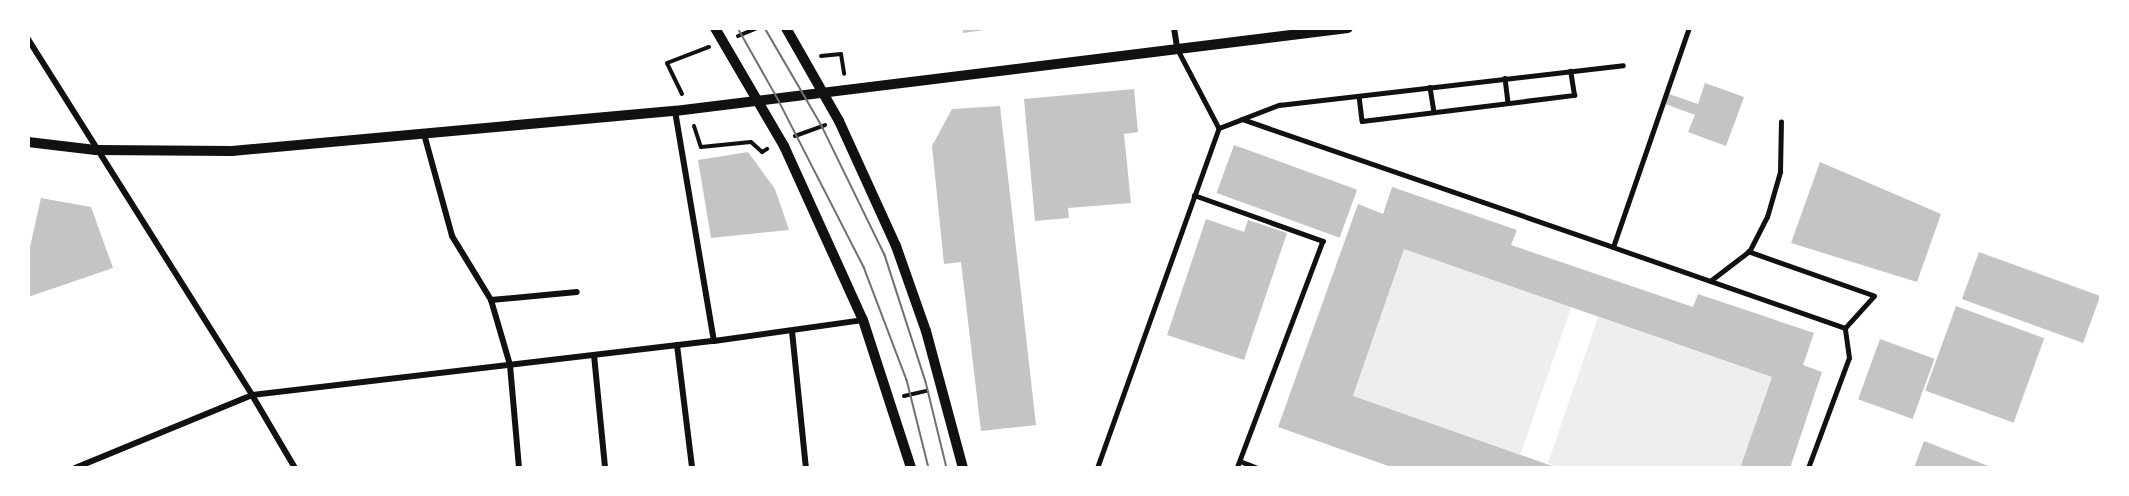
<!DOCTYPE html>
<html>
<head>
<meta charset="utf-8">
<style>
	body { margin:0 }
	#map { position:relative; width:2129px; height:496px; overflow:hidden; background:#fff; font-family:Cabin,sans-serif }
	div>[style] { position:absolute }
	.green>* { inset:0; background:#eee; transform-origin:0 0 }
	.building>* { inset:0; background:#c4c4c4; transform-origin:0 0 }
	.path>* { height:4px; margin:-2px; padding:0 2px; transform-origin:2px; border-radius:2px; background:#111 }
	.service>* { height:4.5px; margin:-2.25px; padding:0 2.25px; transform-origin:2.25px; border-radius:2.25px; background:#111 }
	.minor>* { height:6px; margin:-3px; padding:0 3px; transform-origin:3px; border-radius:3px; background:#111 }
	.tertiary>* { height:10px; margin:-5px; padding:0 5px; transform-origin:5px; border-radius:5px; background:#111 }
	.tram>* { height:1.5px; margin:-0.75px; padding:0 0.75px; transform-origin:0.75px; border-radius:0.75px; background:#707070 }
	span { translate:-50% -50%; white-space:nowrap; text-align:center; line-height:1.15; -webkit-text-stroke:4.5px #fff; paint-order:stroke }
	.frame { position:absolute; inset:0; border:30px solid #fff; pointer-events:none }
</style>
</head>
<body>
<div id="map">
	<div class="green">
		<i style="left:1404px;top:249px;width:177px;height:156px;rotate:19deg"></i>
		<i style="clip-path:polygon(1598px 317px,1772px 377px,1740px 467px,1559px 468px,1548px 463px)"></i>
	</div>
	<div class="building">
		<i style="clip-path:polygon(963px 28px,984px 28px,985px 30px,963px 33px)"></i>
		<i style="clip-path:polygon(1705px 83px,1744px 97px,1726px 146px,1688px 132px,1695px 115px,1663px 103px,1666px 93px,1698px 104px)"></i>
		<i style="clip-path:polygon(1134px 89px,1138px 132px,1124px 134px,1131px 203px,1068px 208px,1069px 218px,1035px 221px,1024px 99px)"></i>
		<i style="clip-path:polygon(1000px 106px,1036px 425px,981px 431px,961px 262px,944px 264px,932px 146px,952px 109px)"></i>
		<i style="left:1234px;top:145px;width:131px;height:51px;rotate:20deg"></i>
		<i style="clip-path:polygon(748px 152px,775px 189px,789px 230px,711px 238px,698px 160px)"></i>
		<i style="clip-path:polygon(1820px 162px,1941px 214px,1917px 282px,1791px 243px)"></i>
		<i style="clip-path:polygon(1392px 187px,1517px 230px,1511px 245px,1693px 307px,1698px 294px,1814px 333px,1803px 365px,1822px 372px,1790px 468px,1740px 468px,1772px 377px,1404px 249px,1353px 396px,1558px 468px,1394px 468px,1278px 427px,1358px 204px,1383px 214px)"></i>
		<i style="clip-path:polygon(41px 198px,91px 207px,113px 268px,28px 297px,28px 256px)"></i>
		<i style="clip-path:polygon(1206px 219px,1244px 232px,1248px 220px,1287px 233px,1244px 360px,1167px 335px)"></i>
		<i style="left:1979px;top:252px;width:129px;height:50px;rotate:20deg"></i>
		<i style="left:1956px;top:306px;width:94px;height:90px;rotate:20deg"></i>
		<i style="left:1880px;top:339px;width:58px;height:64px;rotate:20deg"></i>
		<i style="clip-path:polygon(1924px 441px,1991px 467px,1991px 468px,1914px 468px)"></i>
	</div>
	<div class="path">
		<i style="left:738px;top:36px;width:21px;rotate:-23deg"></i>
		<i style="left:821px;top:56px;width:20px;rotate:-6deg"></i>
		<i style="left:841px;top:54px;width:20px;rotate:81deg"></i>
		<i style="left:682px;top:94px;width:34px;rotate:-116deg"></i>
		<i style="left:667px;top:63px;width:45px;rotate:-20.9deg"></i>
		<i style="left:694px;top:126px;width:22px;rotate:72deg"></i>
		<i style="left:701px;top:147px;width:50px;rotate:-5.7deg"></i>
		<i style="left:751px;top:142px;width:15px;rotate:42deg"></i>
		<i style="left:762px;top:152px;width:6px;rotate:-31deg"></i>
		<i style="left:795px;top:136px;width:32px;rotate:-20deg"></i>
		<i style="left:904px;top:396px;width:23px;rotate:-13deg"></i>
	</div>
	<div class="service">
		<i style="left:1178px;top:50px;width:88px;rotate:62.3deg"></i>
		<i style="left:1505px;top:78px;width:25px;rotate:83deg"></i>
		<i style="left:1430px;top:87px;width:25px;rotate:81deg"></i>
		<i style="left:1359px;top:96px;width:25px;rotate:83deg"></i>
		<i style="left:1362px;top:121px;width:214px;rotate:-7deg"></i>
		<i style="left:1574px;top:95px;width:24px;rotate:-99deg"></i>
		<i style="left:1242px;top:119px;width:40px;rotate:-21deg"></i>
		<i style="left:1279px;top:105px;width:346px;rotate:-6.6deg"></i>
		<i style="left:1194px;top:195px;width:137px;rotate:19.6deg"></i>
		<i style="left:1323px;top:241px;width:243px;rotate:110.7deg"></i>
		<i style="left:1613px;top:247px;width:246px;rotate:19.2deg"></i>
		<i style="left:1845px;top:328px;width:43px;rotate:-47.8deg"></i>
		<i style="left:1874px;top:296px;width:133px;rotate:-160.6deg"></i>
		<i style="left:1749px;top:252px;width:48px;rotate:142.7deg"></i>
		<i style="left:1749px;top:252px;width:39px;rotate:-63deg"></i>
		<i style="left:1767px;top:217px;width:47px;rotate:-73.9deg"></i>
		<i style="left:1780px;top:172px;width:50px;rotate:-88.9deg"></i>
		<i style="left:1240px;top:461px;width:18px;rotate:22deg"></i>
		<i style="left:1097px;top:468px;width:361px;rotate:-70.3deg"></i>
		<i style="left:1219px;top:128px;width:25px;rotate:-21deg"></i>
		<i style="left:1242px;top:119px;width:392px;rotate:19deg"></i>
		<i style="left:1613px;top:247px;width:232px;rotate:-70.9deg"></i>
		<i style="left:1808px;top:468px;width:117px;rotate:-69.6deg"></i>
		<i style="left:1849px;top:358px;width:30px;rotate:-98deg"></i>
	</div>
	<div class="minor">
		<i style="left:1174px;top:28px;width:20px;rotate:81deg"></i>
		<i style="left:28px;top:39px;width:421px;rotate:57.8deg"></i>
		<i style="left:252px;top:395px;width:85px;rotate:59.5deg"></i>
		<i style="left:675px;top:111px;width:233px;rotate:80.4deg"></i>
		<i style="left:424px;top:134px;width:106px;rotate:74.6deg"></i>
		<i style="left:452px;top:236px;width:75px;rotate:58.6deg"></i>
		<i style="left:491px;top:300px;width:68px;rotate:73.7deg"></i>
		<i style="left:510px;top:365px;width:103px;rotate:85deg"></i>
		<i style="left:491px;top:300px;width:86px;rotate:-5.3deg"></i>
		<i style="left:792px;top:331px;width:138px;rotate:84.2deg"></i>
		<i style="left:677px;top:345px;width:124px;rotate:83deg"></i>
		<i style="left:594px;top:355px;width:114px;rotate:84.4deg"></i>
		<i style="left:75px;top:468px;width:191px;rotate:-22.4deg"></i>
		<i style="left:252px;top:395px;width:465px;rotate:-6.7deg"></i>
		<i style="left:714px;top:341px;width:150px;rotate:-8deg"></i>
	</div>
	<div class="tertiary">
		<i style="left:715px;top:28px;width:137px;rotate:59.7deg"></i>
		<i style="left:784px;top:146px;width:191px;rotate:65.6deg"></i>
		<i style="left:863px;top:320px;width:156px;rotate:72deg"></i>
		<i style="left:786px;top:28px;width:107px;rotate:60.3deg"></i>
		<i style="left:839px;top:121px;width:137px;rotate:65.5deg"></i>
		<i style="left:896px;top:246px;width:90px;rotate:70.6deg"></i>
		<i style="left:926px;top:331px;width:142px;rotate:74.9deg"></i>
		<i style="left:28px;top:142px;width:68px;rotate:6.7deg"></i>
		<i style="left:96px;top:150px;width:136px;rotate:0.4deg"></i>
		<i style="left:232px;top:151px;width:445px;rotate:-5.2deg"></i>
		<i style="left:675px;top:111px;width:678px;rotate:-7.03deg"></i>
	</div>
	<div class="tram">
		<i style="left:738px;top:28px;width:81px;rotate:60.6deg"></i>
		<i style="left:778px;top:99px;width:189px;rotate:62.9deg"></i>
		<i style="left:864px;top:267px;width:121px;rotate:69.2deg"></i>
		<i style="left:907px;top:380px;width:91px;rotate:76deg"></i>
		<i style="left:765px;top:28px;width:113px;rotate:59.8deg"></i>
		<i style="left:822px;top:126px;width:144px;rotate:64deg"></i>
		<i style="left:885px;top:255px;width:133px;rotate:72.1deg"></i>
		<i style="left:926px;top:382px;width:89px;rotate:76.3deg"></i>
	</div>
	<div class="frame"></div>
</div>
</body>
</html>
